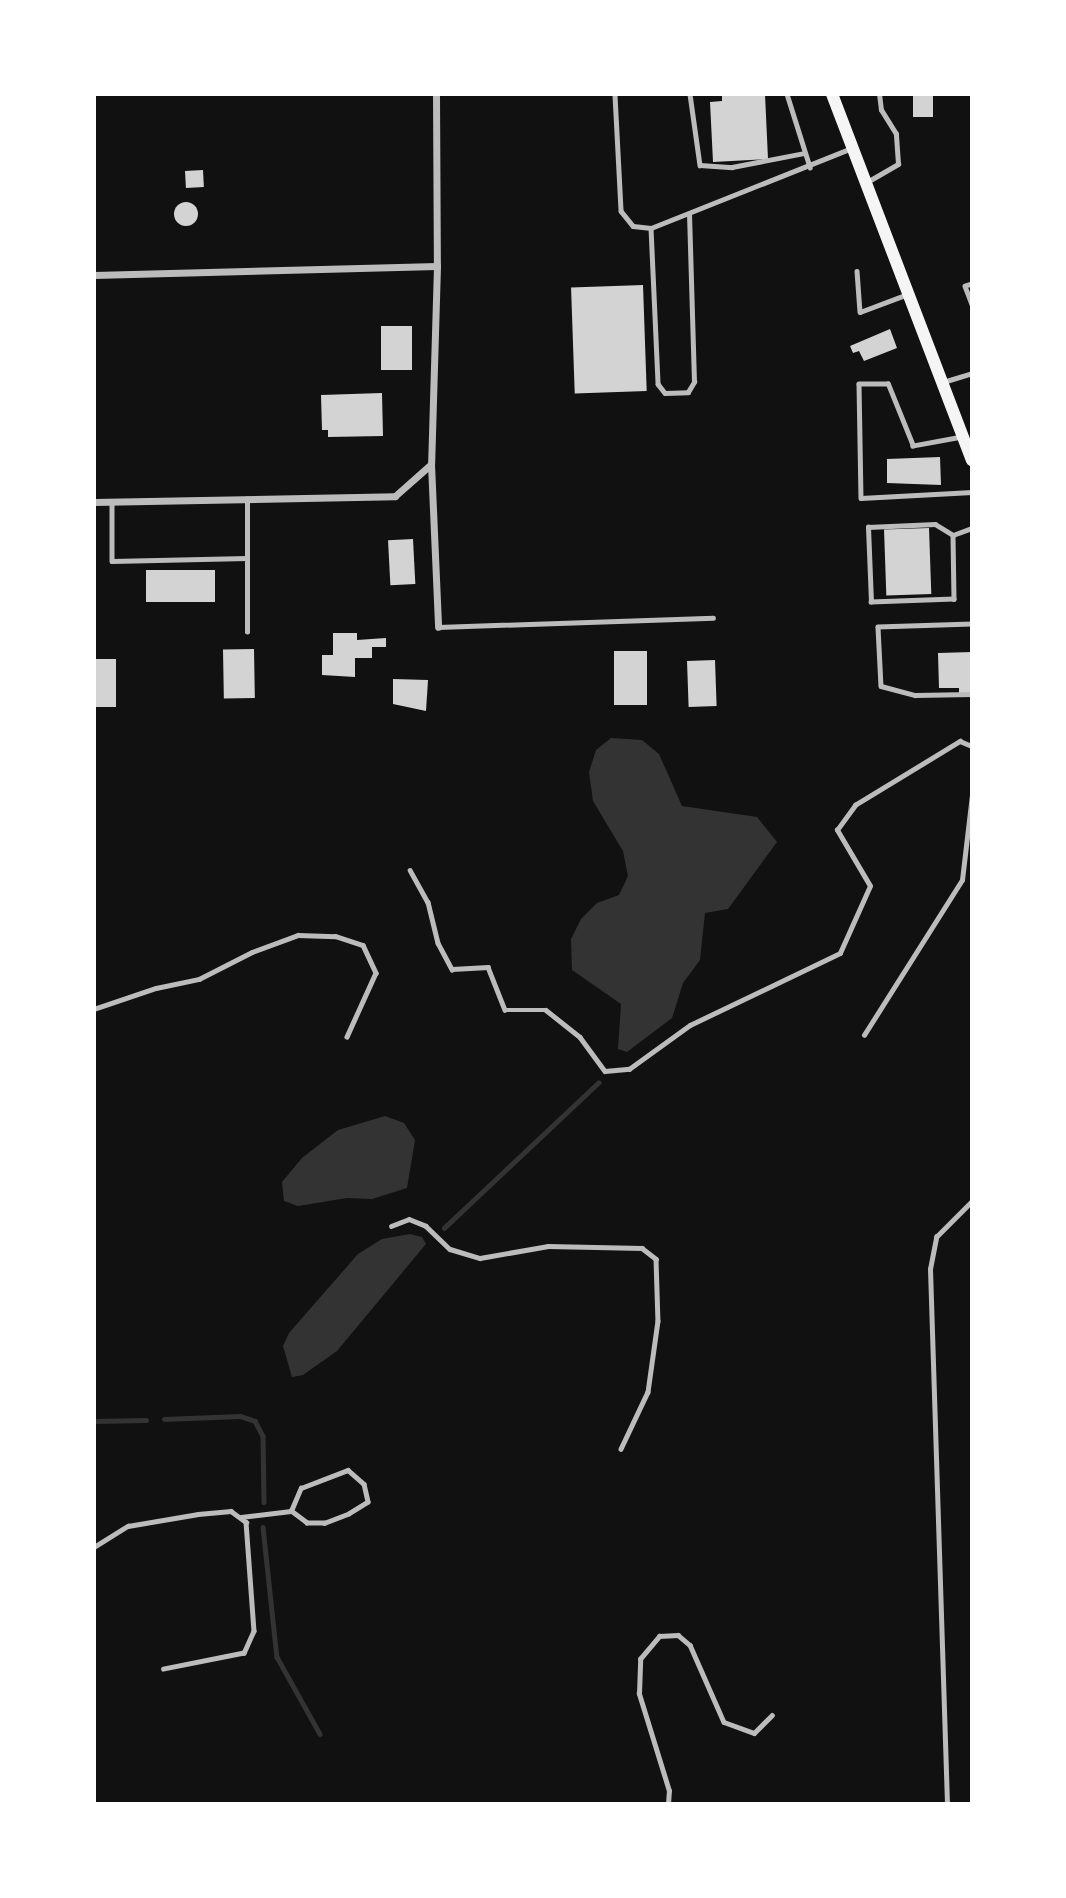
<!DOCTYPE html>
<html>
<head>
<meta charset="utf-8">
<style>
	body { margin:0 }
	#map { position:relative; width:1066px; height:1898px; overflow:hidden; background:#111; font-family:"Titillium Web",sans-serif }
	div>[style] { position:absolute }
	.water>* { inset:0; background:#333 }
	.stream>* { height:4.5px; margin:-2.25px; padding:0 2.25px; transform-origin:2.25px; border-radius:2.25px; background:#333 }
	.building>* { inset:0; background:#d3d3d3; transform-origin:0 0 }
	.round { border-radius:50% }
	.service>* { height:4.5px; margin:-2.25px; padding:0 2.25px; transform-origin:2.25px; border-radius:2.25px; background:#bcbcbc }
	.minor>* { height:7px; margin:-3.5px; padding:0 3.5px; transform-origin:3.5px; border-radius:3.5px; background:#bcbcbc }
	.secondary>* { height:12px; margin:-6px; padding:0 6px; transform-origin:6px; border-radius:6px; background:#f5f5f5 }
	span { translate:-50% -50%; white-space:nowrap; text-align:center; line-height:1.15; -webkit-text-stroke:6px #fff; paint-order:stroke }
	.frame { position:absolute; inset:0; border:96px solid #fff; pointer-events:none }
</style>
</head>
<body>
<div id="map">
	<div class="water">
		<i style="clip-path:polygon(611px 738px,642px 740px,659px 754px,682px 806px,757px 817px,777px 842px,728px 909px,705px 913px,700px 960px,683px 983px,672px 1018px,627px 1052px,618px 1049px,621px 1004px,572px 970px,571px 939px,581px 919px,597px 903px,619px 895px,628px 876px,623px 851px,593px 801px,589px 772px,596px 750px)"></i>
		<i style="clip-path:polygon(385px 1116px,404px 1123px,415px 1140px,407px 1188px,372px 1199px,347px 1198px,298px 1206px,284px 1201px,282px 1182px,302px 1158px,338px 1130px)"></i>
		<i style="clip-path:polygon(410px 1234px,422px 1237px,426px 1244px,337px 1351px,303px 1375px,292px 1377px,283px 1346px,289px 1333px,358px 1254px,382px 1239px)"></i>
	</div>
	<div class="stream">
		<i style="left:444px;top:1228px;width:212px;rotate:-43.3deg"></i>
		<i style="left:164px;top:1419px;width:76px;rotate:-2.3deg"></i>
		<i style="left:240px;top:1416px;width:16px;rotate:18deg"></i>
		<i style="left:255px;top:1421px;width:17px;rotate:62deg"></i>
		<i style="left:263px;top:1436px;width:66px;rotate:89.1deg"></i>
		<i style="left:94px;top:1421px;width:52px;rotate:-1.1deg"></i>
		<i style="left:263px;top:1527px;width:131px;rotate:83.9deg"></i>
		<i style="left:277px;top:1657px;width:88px;rotate:60.8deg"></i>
	</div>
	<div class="building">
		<i style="clip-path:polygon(722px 94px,765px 94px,768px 159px,713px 162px,710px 102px,722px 101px)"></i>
		<i style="left:913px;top:94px;width:20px;height:23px"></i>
		<i style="left:203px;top:170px;width:17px;height:18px;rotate:87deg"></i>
		<i class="round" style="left:174px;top:202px;width:24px;height:24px"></i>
		<i style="left:643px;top:285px;width:106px;height:72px;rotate:88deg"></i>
		<i style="left:381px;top:326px;width:31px;height:44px"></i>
		<i style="clip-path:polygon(890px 329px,897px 348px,864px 361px,859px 351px,853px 353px,850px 346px)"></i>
		<i style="clip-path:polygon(382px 393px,383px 436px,328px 437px,328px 430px,322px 430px,321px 395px)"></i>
		<i style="clip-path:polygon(940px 457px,941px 485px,887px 483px,887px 459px)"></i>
		<i style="left:929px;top:528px;width:66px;height:45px;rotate:88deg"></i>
		<i style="left:413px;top:539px;width:45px;height:25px;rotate:87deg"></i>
		<i style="left:146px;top:570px;width:69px;height:32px"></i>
		<i style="clip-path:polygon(333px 633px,357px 633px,357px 640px,386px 638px,386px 647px,372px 647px,372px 658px,355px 658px,355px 677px,322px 675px,322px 655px,333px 655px)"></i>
		<i style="left:254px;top:649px;width:49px;height:31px;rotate:89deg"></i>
		<i style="left:614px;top:651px;width:33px;height:54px"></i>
		<i style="clip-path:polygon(972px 652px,972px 696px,959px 696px,959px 688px,939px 688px,938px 653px)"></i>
		<i style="left:95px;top:659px;width:21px;height:48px"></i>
		<i style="left:715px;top:660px;width:46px;height:28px;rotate:88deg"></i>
		<i style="clip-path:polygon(393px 679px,428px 680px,426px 711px,393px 704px)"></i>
	</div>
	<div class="service">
		<i style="left:690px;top:94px;width:72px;rotate:82deg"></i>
		<i style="left:700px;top:165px;width:32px;rotate:4deg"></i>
		<i style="left:732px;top:167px;width:74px;rotate:-10.9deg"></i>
		<i style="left:787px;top:94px;width:77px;rotate:72.5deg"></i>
		<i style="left:615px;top:95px;width:116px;rotate:87deg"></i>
		<i style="left:621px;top:211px;width:19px;rotate:51deg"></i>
		<i style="left:633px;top:226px;width:18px;rotate:6deg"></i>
		<i style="left:651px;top:228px;width:216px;rotate:-21.7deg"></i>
		<i style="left:867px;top:182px;width:36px;rotate:-30deg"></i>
		<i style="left:898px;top:164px;width:30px;rotate:-94deg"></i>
		<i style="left:896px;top:134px;width:28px;rotate:-122deg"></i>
		<i style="left:881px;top:110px;width:16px;rotate:-97deg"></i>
		<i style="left:651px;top:228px;width:156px;rotate:87.4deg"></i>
		<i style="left:658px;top:384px;width:11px;rotate:52deg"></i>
		<i style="left:665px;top:393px;width:23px;rotate:-2deg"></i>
		<i style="left:688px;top:392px;width:12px;rotate:-59deg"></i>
		<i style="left:694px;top:382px;width:168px;rotate:-91.7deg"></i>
		<i style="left:857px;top:271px;width:41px;rotate:85.8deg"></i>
		<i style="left:860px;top:312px;width:51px;rotate:-20.6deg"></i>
		<i style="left:972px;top:284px;width:7px;rotate:164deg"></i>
		<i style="left:965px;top:286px;width:19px;rotate:69deg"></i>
		<i style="left:943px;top:382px;width:30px;rotate:-17deg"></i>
		<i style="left:962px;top:437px;width:50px;rotate:169.6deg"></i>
		<i style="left:913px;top:446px;width:67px;rotate:-112deg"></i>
		<i style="left:888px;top:384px;width:29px;rotate:180deg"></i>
		<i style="left:859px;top:384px;width:114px;rotate:89deg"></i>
		<i style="left:861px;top:498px;width:111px;rotate:-3.1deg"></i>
		<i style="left:112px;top:502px;width:59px;rotate:90deg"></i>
		<i style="left:112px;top:561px;width:135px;rotate:-1.3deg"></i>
		<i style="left:935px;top:524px;width:21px;rotate:31deg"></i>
		<i style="left:953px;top:535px;width:64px;rotate:89.1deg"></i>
		<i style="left:954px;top:599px;width:83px;rotate:177.9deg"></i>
		<i style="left:871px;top:602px;width:75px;rotate:-92.3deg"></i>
		<i style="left:868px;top:527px;width:67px;rotate:-2.6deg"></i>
		<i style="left:953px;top:535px;width:20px;rotate:-20deg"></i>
		<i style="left:972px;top:624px;width:94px;rotate:178.2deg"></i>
		<i style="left:878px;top:627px;width:59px;rotate:87.1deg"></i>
		<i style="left:881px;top:686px;width:35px;rotate:15deg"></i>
		<i style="left:915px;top:695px;width:57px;rotate:-1deg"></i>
		<i style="left:438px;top:627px;width:275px;rotate:-1.9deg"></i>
		<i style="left:247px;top:632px;width:133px;rotate:-90deg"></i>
		<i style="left:410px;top:870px;width:37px;rotate:61deg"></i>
		<i style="left:428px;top:902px;width:42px;rotate:76.3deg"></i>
		<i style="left:438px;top:943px;width:30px;rotate:62deg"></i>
		<i style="left:452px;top:969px;width:36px;rotate:-3deg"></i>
		<i style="left:488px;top:967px;width:46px;rotate:68.4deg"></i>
		<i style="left:505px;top:1010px;width:41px"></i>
		<i style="left:546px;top:1010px;width:43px;rotate:38.5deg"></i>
		<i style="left:580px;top:1037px;width:42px;rotate:53.7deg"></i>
		<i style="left:605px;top:1071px;width:24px;rotate:-5deg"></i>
		<i style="left:629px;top:1069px;width:75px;rotate:-35.8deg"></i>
		<i style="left:690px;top:1025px;width:166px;rotate:-25.6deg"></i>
		<i style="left:840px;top:953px;width:73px;rotate:-65.9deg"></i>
		<i style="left:870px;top:886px;width:65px;rotate:-120.5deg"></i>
		<i style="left:837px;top:830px;width:31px;rotate:-54deg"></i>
		<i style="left:855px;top:805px;width:123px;rotate:-31.4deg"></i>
		<i style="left:960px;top:741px;width:13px;rotate:23deg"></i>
		<i style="left:94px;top:1009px;width:65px;rotate:-18.7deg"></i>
		<i style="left:156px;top:988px;width:44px;rotate:-11.8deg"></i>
		<i style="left:199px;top:979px;width:59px;rotate:-27deg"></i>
		<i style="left:252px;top:952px;width:49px;rotate:-20.3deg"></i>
		<i style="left:298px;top:935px;width:37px;rotate:2deg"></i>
		<i style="left:335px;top:936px;width:29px;rotate:18deg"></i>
		<i style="left:363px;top:945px;width:31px;rotate:65deg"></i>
		<i style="left:376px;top:973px;width:70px;rotate:114.4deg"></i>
		<i style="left:864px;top:1035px;width:183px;rotate:-57.7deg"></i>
		<i style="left:962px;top:880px;width:86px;rotate:-83.3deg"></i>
		<i style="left:391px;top:1226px;width:19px;rotate:-21deg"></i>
		<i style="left:409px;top:1219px;width:18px;rotate:22deg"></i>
		<i style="left:426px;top:1226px;width:33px;rotate:44deg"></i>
		<i style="left:450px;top:1249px;width:31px;rotate:17deg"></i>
		<i style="left:480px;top:1258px;width:69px;rotate:-10deg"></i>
		<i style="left:548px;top:1246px;width:94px;rotate:1.2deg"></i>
		<i style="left:642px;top:1248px;width:18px;rotate:38deg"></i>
		<i style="left:656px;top:1259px;width:62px;rotate:88.2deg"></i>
		<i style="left:658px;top:1321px;width:72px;rotate:98deg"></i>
		<i style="left:648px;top:1392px;width:63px;rotate:115.3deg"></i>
		<i style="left:241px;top:1517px;width:50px;rotate:-6.8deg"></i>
		<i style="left:291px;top:1511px;width:25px;rotate:-67deg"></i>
		<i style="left:301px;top:1488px;width:50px;rotate:-21deg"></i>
		<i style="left:348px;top:1470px;width:21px;rotate:41deg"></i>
		<i style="left:364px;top:1484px;width:18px;rotate:77deg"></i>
		<i style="left:368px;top:1502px;width:22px;rotate:148deg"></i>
		<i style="left:349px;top:1514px;width:26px;rotate:159deg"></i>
		<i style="left:325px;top:1523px;width:18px;rotate:180deg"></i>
		<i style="left:307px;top:1523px;width:20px;rotate:-143deg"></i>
		<i style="left:94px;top:1547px;width:40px;rotate:-32deg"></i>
		<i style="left:128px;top:1526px;width:71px;rotate:-9.7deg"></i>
		<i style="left:198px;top:1514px;width:33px;rotate:-5deg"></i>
		<i style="left:231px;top:1511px;width:19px;rotate:36deg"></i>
		<i style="left:246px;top:1522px;width:109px;rotate:85.8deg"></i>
		<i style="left:254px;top:1631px;width:24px;rotate:114deg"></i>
		<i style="left:244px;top:1653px;width:82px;rotate:168.7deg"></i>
		<i style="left:668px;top:1804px;width:13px;rotate:-86deg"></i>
		<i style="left:669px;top:1791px;width:102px;rotate:-107.2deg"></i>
		<i style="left:639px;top:1694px;width:35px;rotate:-88deg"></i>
		<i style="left:640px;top:1659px;width:30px;rotate:-50deg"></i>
		<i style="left:659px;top:1636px;width:19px;rotate:-3deg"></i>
		<i style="left:678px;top:1635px;width:16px;rotate:40deg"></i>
		<i style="left:690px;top:1645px;width:84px;rotate:66.2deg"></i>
		<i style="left:724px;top:1722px;width:32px;rotate:20deg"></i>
		<i style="left:754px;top:1733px;width:25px;rotate:-45deg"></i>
		<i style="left:947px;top:1804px;width:535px;rotate:-91.82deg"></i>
		<i style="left:930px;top:1269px;width:33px;rotate:-79deg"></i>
		<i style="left:936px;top:1237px;width:51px;rotate:-45deg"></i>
	</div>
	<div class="minor">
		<i style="left:436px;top:94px;width:172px;rotate:89.7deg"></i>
		<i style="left:437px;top:266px;width:198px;rotate:91.7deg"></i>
		<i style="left:431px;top:464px;width:163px;rotate:87.5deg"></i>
		<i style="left:94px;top:275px;width:343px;rotate:-1.5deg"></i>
		<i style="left:94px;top:502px;width:301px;rotate:-1.1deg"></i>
		<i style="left:395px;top:496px;width:47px;rotate:-41.5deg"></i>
	</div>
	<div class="secondary">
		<i style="left:832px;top:94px;width:392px;rotate:69.1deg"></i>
	</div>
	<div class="frame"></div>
</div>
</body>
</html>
